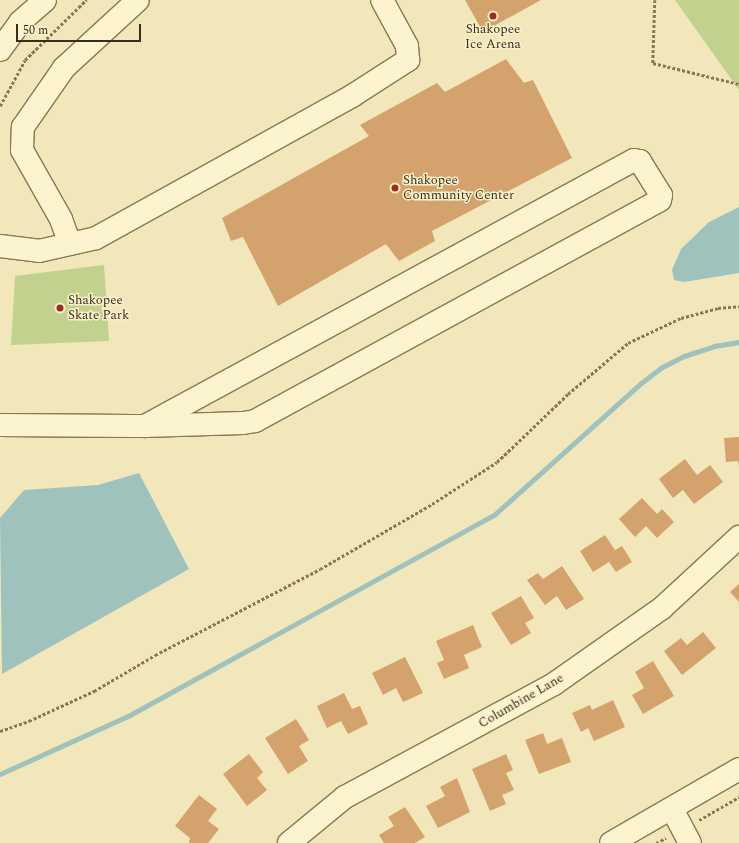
<!DOCTYPE html>
<html>
<head>
<meta charset="utf-8">
<style>
	body { margin:0 }
	#map { position:relative; width:739px; height:843px; overflow:hidden; background:#f2e7bb; font-family:Spectral,serif }
	div>[style] { position:absolute }
	.green>* { inset:0; background:#c2d18e }
	.water>* { inset:0; background:#a0c2bc }
	.stream>* { height:5px; margin:-2.5px; padding:0 2.5px; transform-origin:2.5px; border-radius:2.5px; background:#a0c2bc }
	.building>* { inset:0; background:#d4a36d }
	.path>* { height:2.5px; margin-top:-1.25px; transform-origin:0; background:repeating-linear-gradient(90deg,#8b7753 0 3px,transparent 0 5px) }
	.roads { filter:drop-shadow(1px 0 #8b7753) drop-shadow(-1px 0 #8b7753) drop-shadow(0 1px #8b7753) drop-shadow(0 -1px #8b7753) }
	.minor>* { height:22px; margin:-11px; padding:0 11px; transform-origin:11px; border-radius:11px; background:#fcf3cf }
	.dots>* { width:11px; height:11px; translate:-50% -50%; box-sizing:border-box; border:2px solid #f9f0cb; border-radius:50% }
	span { translate:-50% -50%; white-space:nowrap; text-align:center; line-height:1.15; -webkit-text-stroke:3px #f9f0cb; paint-order:stroke }
	.poi-label { font-size:13px; color:#382c1a }
	.left { translate:0 -50%; text-align:left }
	.street-label { font-size:13px; color:#382c1a }
	.scale { position:absolute; left:16px; top:24px; width:125px; height:18px; box-sizing:border-box; border:2px solid #382c1a; border-top:0; padding-left:5px; font-size:12px; line-height:14px; white-space:nowrap; color:#382c1a; -webkit-text-stroke:3px #f9f0cb; paint-order:stroke }
</style>
</head>
<body>
<div id="map">
	<div class="green">
		<i style="clip-path:polygon(675px 0,739px 0,739px 90px)"></i>
		<i style="clip-path:polygon(104px 265px,109px 341px,11px 345px,15px 276px)"></i>
	</div>
	<div class="water">
		<i style="clip-path:polygon(739px 207px,739px 273px,684px 282px,674px 280px,672px 270px,681px 249px,709px 222px)"></i>
		<i style="clip-path:polygon(139px 473px,189px 569px,2px 674px,0 518px,24px 490px,98px 485px)"></i>
	</div>
	<div class="stream">
		<i style="left:0;top:774px;width:141px;rotate:-24.4deg"></i>
		<i style="left:128px;top:716px;width:419px;rotate:-28.8deg"></i>
		<i style="left:495px;top:514px;width:196px;rotate:-41.9deg"></i>
		<i style="left:641px;top:383px;width:26px;rotate:-37deg"></i>
		<i style="left:662px;top:367px;width:25px;rotate:-27deg"></i>
		<i style="left:684px;top:356px;width:32px;rotate:-18deg"></i>
		<i style="left:714px;top:346px;width:25px;rotate:-9deg"></i>
	</div>
	<div class="building">
		<i style="clip-path:polygon(465px 0,541px 0,483px 32px)"></i>
		<i style="clip-path:polygon(506px 59px,524px 83px,533px 80px,572px 158px,432px 231px,435px 241px,399px 261px,386px 244px,278px 306px,243px 237px,231px 241px,222px 218px,369px 136px,360px 125px,437px 83px,445px 92px)"></i>
		<i style="clip-path:polygon(739px 437px,739px 465px,738px 461px,726px 462px,724px 438px)"></i>
		<i style="clip-path:polygon(685px 459px,697px 475px,710px 465px,723px 482px,694px 504px,683px 490px,673px 498px,659px 479px)"></i>
		<i style="clip-path:polygon(642px 498px,657px 514px,662px 509px,674px 522px,657px 538px,646px 526px,635px 537px,619px 519px)"></i>
		<i style="clip-path:polygon(605px 535px,615px 550px,622px 546px,632px 562px,616px 572px,609px 562px,593px 572px,580px 551px)"></i>
		<i style="clip-path:polygon(562px 566px,584px 599px,566px 610px,557px 596px,545px 605px,527px 580px,538px 573px,543px 579px)"></i>
		<i style="clip-path:polygon(739px 584px,739px 602px,730px 592px)"></i>
		<i style="clip-path:polygon(521px 596px,534px 618px,525px 623px,531px 633px,511px 645px,491px 613px)"></i>
		<i style="clip-path:polygon(473px 625px,482px 647px,464px 655px,469px 668px,444px 679px,437px 663px,444px 660px,436px 641px)"></i>
		<i style="clip-path:polygon(703px 632px,716px 648px,682px 675px,664px 651px,681px 638px,687px 645px)"></i>
		<i style="clip-path:polygon(405px 657px,423px 693px,403px 702px,396px 688px,383px 695px,372px 673px)"></i>
		<i style="clip-path:polygon(653px 661px,674px 696px,643px 714px,632px 695px,644px 688px,635px 672px)"></i>
		<i style="clip-path:polygon(344px 693px,352px 709px,360px 706px,368px 724px,348px 734px,341px 721px,327px 728px,317px 706px)"></i>
		<i style="clip-path:polygon(613px 700px,625px 727px,594px 741px,588px 728px,581px 732px,572px 713px,590px 705px,592px 710px)"></i>
		<i style="clip-path:polygon(296px 719px,309px 740px,299px 746px,308px 761px,288px 774px,265px 738px)"></i>
		<i style="clip-path:polygon(543px 733px,547px 744px,562px 738px,571px 762px,539px 774px,525px 740px)"></i>
		<i style="clip-path:polygon(249px 754px,263px 772px,257px 778px,267px 790px,247px 806px,223px 774px)"></i>
		<i style="clip-path:polygon(506px 754px,513px 770px,506px 773px,514px 790px,502px 795px,506px 804px,490px 811px,472px 769px)"></i>
		<i style="clip-path:polygon(457px 778px,470px 812px,438px 828px,426px 806px,445px 796px,440px 787px)"></i>
		<i style="clip-path:polygon(199px 795px,217px 809px,208px 821px,219px 829px,208px 843px,189px 843px,190px 838px,175px 826px)"></i>
		<i style="clip-path:polygon(405px 807px,425px 837px,415px 843px,384px 843px,379px 835px,394px 826px,388px 817px)"></i>
	</div>
	<div class="path">
		<i style="left:655px;top:0;width:63px;rotate:91.8deg"></i>
		<i style="left:653px;top:63px;width:89px;rotate:13.7deg"></i>
		<i style="left:0;top:106px;width:52px;rotate:-61.5deg"></i>
		<i style="left:25px;top:60px;width:86px;rotate:-44.5deg"></i>
		<i style="left:0;top:731px;width:31px;rotate:-19deg"></i>
		<i style="left:29px;top:721px;width:72px;rotate:-24.8deg"></i>
		<i style="left:94px;top:691px;width:71px;rotate:-30.5deg"></i>
		<i style="left:155px;top:655px;width:186px;rotate:-27.5deg"></i>
		<i style="left:320px;top:569px;width:129px;rotate:-30.1deg"></i>
		<i style="left:432px;top:504px;width:77px;rotate:-32.9deg"></i>
		<i style="left:497px;top:462px;width:98px;rotate:-43.8deg"></i>
		<i style="left:568px;top:394px;width:79px;rotate:-40.4deg"></i>
		<i style="left:628px;top:343px;width:59px;rotate:-25.3deg"></i>
		<i style="left:681px;top:318px;width:38px;rotate:-15deg"></i>
		<i style="left:718px;top:308px;width:21px;rotate:-5deg"></i>
		<i style="left:699px;top:820px;width:46px;rotate:-29.9deg"></i>
		<i style="left:656px;top:843px;width:11px;rotate:-27deg"></i>
	</div>
	<div class="roads">
		<div class="minor">
			<i style="left:0;top:50px;width:34px;rotate:-54deg"></i>
			<i style="left:20px;top:22px;width:33px;rotate:-41deg"></i>
			<i style="left:70px;top:244px;width:27px;rotate:-110deg"></i>
			<i style="left:61px;top:219px;width:79px;rotate:-119.5deg"></i>
			<i style="left:22px;top:150px;width:23px;rotate:-88deg"></i>
			<i style="left:23px;top:127px;width:72px;rotate:-55.2deg"></i>
			<i style="left:64px;top:68px;width:100px;rotate:-42.6deg"></i>
			<i style="left:0;top:246px;width:39px;rotate:7deg"></i>
			<i style="left:39px;top:251px;width:58px;rotate:-12.8deg"></i>
			<i style="left:96px;top:238px;width:293px;rotate:-29deg"></i>
			<i style="left:352px;top:96px;width:67px;rotate:-32.7deg"></i>
			<i style="left:408px;top:60px;width:14px;rotate:-94deg"></i>
			<i style="left:407px;top:46px;width:52px;rotate:-118.5deg"></i>
			<i style="left:0;top:425px;width:133px;rotate:0.4deg"></i>
			<i style="left:133px;top:426px;width:12px"></i>
			<i style="left:145px;top:426px;width:98px;rotate:-1.8deg"></i>
			<i style="left:243px;top:423px;width:12px;rotate:-9deg"></i>
			<i style="left:255px;top:421px;width:461px;rotate:-28.6deg"></i>
			<i style="left:660px;top:200px;width:5px;rotate:-79deg"></i>
			<i style="left:661px;top:195px;width:40px;rotate:-122deg"></i>
			<i style="left:640px;top:161px;width:6px;rotate:-171deg"></i>
			<i style="left:634px;top:160px;width:557px;rotate:151.46deg"></i>
			<i style="left:672px;top:809px;width:38px;rotate:62deg"></i>
			<i style="left:289px;top:843px;width:72px;rotate:-39.4deg"></i>
			<i style="left:345px;top:797px;width:238px;rotate:-28.4deg"></i>
			<i style="left:554px;top:684px;width:132px;rotate:-35.1deg"></i>
			<i style="left:662px;top:608px;width:105px;rotate:-42.7deg"></i>
			<i style="left:611px;top:843px;width:148px;rotate:-30deg"></i>
		</div>
	</div>
	<div class="dots">
		<i style="left:493px;top:16px;background:#9f2a1e"></i>
		<i style="left:395px;top:188px;background:#9f2a1e"></i>
		<i style="left:60px;top:308px;background:#9f2a1e"></i>
	</div>
	<div class="poi-label">
		<span style="left:493px;top:37px">Shakopee<br>Ice Arena</span>
		<span class="left" style="left:403px;top:188px">Shakopee<br>Community Center</span>
		<span class="left" style="left:68px;top:308px">Shakopee<br>Skate Park</span>
	</div>
	<div class="street-label">
		<span style="left:521px;top:701px;rotate:-30deg">Columbine Lane</span>
	</div>
	<div class="scale">50 m</div>
</div>
</body>
</html>
